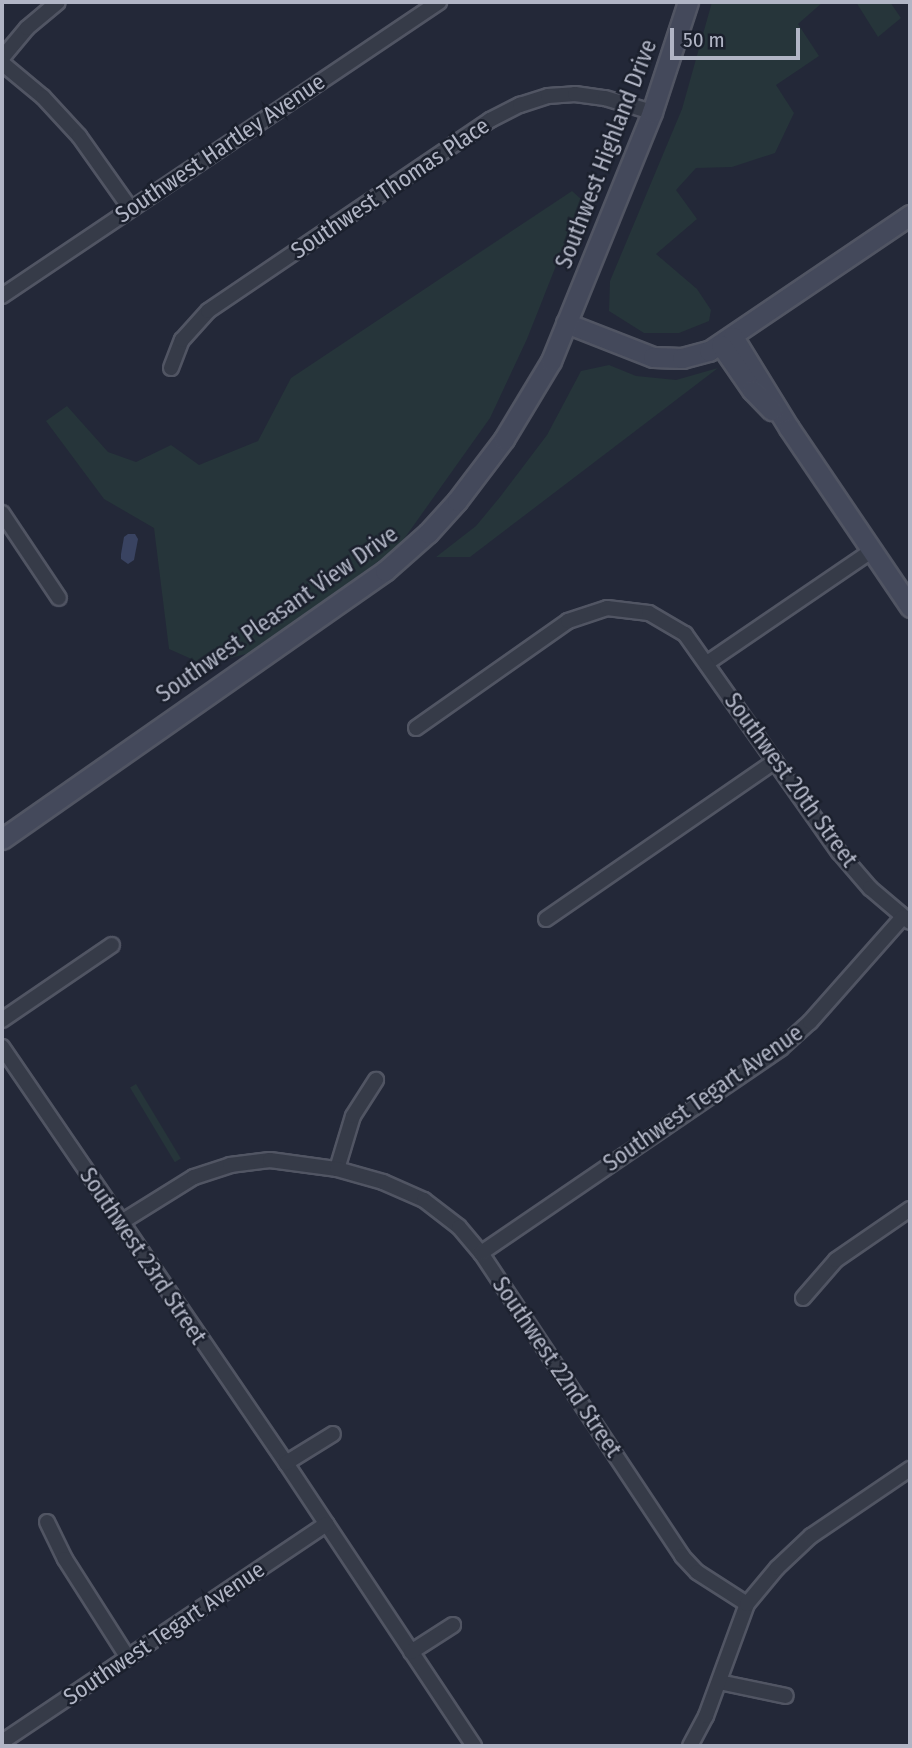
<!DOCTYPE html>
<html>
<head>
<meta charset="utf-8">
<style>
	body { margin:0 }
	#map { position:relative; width:912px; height:1748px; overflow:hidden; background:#232838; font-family:"Fira Sans Condensed",sans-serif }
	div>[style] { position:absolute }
	.green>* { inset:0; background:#26353a; transform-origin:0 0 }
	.water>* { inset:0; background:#394361 }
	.roads { filter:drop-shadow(2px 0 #515563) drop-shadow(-2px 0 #515563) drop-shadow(0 2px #515563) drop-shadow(0 -2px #515563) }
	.street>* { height:14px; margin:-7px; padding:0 7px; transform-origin:7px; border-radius:7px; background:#363b48 }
	.secondary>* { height:19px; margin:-9.5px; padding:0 9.5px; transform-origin:9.5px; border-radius:9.5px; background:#44495b }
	span { translate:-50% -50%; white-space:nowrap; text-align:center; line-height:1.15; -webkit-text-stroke:5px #1b202d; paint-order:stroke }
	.street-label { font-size:23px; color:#b1b5c5 }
	.frame { position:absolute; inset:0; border:4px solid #b1b5c5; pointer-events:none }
	.scale { position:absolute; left:670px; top:28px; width:130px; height:32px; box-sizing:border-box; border:4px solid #b1b5c5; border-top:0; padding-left:9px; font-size:21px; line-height:24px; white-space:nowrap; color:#b1b5c5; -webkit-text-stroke:5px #1b202d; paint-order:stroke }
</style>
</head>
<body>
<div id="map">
	<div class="green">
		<i style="clip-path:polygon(712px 2px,823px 2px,798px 24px,819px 56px,776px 85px,794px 113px,775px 153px,732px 167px,696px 168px,676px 190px,697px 219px,656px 254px,697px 289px,711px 310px,709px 321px,679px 333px,644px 333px,609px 311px,610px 281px,682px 109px)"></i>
		<i style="clip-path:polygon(856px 2px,890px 2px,901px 18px,878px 37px)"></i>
		<i style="clip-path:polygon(572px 191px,582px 200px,527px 339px,490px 418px,399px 546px,257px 651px,205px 665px,169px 649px,154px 528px,104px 499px,46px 421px,67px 406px,108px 452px,136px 462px,171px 445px,199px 465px,258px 441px,291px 378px)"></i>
		<i style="clip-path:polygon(609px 365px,636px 376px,676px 380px,718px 368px,470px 557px,436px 557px,476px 526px,500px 497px,547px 435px,581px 371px)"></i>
		<i style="left:136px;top:1084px;width:87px;height:7px;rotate:59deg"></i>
	</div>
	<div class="water">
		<i style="clip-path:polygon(128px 534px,135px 534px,138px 539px,134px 560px,128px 564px,121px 559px,121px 554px,124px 537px)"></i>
	</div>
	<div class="roads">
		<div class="street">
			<i style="left:2px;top:58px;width:39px;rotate:-50deg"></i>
			<i style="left:27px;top:28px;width:40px;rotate:-40deg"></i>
			<i style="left:2px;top:63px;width:53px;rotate:39.7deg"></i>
			<i style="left:43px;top:97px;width:53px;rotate:47.3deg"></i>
			<i style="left:79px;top:136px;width:88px;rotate:54.7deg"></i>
			<i style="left:2px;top:296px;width:527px;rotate:-33.93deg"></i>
			<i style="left:171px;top:368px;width:30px;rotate:-69deg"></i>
			<i style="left:182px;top:340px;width:39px;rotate:-48deg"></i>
			<i style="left:208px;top:311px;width:341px;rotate:-34.1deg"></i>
			<i style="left:490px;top:120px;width:34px;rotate:-27deg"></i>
			<i style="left:520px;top:105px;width:29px;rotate:-18deg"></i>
			<i style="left:548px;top:96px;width:27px;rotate:-4deg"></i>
			<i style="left:575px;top:94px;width:30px;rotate:8deg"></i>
			<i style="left:605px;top:98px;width:49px;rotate:16.6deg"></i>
			<i style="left:2px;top:513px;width:102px;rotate:56.2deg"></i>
			<i style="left:707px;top:663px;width:199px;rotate:-34.3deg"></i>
			<i style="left:416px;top:728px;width:186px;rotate:-35.1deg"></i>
			<i style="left:568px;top:621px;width:41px;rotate:-18.4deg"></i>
			<i style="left:607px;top:608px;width:42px;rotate:6.8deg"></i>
			<i style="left:649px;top:613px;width:42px;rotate:30.3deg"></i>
			<i style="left:685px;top:634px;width:267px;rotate:54.8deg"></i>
			<i style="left:839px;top:852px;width:48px;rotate:49.3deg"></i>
			<i style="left:870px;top:888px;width:52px;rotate:40.4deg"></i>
			<i style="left:546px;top:919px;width:278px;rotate:-34.6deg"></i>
			<i style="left:2px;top:1020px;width:133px;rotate:-34.3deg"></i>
			<i style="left:2px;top:1047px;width:504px;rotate:55.68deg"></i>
			<i style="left:286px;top:1463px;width:340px;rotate:56.4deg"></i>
			<i style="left:337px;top:1169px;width:55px;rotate:-73.2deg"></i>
			<i style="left:353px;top:1116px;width:43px;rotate:-57.4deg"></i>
			<i style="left:120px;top:1223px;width:87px;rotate:-31.9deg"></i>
			<i style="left:194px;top:1177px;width:38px;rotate:-18deg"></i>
			<i style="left:230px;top:1165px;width:40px;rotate:-7.1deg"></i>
			<i style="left:270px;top:1160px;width:68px;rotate:7.7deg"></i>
			<i style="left:337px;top:1169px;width:48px;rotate:15.8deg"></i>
			<i style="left:383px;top:1182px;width:45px;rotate:23.7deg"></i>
			<i style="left:424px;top:1200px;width:44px;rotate:37.6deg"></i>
			<i style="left:459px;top:1227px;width:34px;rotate:50deg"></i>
			<i style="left:481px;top:1253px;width:364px;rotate:56.4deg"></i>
			<i style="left:682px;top:1556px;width:22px;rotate:47deg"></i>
			<i style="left:697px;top:1572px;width:59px;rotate:32.6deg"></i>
			<i style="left:481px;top:1253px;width:363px;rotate:-34.3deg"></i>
			<i style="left:781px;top:1048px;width:39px;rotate:-42deg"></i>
			<i style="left:810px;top:1022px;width:140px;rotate:-48.5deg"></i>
			<i style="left:803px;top:1298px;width:50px;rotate:-49deg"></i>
			<i style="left:836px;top:1260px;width:90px;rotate:-34.6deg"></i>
			<i style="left:286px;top:1463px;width:55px;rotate:-31.7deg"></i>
			<i style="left:47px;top:1522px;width:41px;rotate:64.1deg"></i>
			<i style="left:65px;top:1559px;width:117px;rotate:57.5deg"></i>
			<i style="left:411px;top:1652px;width:50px;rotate:-32.7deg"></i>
			<i style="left:719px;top:1682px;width:68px;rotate:11.8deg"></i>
			<i style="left:2px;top:1742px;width:391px;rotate:-33.9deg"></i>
			<i style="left:690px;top:1746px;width:34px;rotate:-62deg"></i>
			<i style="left:706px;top:1716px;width:119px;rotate:-69.9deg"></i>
			<i style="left:747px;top:1604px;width:47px;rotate:-50.2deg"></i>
			<i style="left:777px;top:1568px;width:47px;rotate:-43.3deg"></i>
			<i style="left:811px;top:1536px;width:120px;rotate:-34.1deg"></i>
		</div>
		<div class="secondary">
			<i style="left:566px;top:323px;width:93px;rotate:21.3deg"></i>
			<i style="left:653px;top:357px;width:29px;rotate:2deg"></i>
			<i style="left:682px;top:358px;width:28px;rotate:-15deg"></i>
			<i style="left:709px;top:351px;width:243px;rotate:-34.1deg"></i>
			<i style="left:733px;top:337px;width:107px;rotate:58.4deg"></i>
			<i style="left:789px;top:428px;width:216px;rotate:55.9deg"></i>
			<i style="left:721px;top:345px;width:55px;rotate:55.4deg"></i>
			<i style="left:752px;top:390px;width:28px;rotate:46deg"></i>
			<i style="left:2px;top:839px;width:467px;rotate:-35deg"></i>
			<i style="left:385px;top:571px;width:57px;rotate:-41.5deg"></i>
			<i style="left:428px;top:533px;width:43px;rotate:-47.8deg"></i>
			<i style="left:457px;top:501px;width:78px;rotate:-52.8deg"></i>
			<i style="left:504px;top:439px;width:91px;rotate:-58.9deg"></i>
			<i style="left:551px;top:361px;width:269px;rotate:-67.9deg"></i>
			<i style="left:652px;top:112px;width:116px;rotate:-71.9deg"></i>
		</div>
	</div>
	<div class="street-label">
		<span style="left:220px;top:148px;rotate:-34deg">Southwest Hartley Avenue</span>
		<span style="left:606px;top:154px;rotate:-69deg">Southwest Highland Drive</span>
		<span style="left:390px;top:188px;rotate:-34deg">Southwest Thomas Place</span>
		<span style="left:277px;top:614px;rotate:-35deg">Southwest Pleasant View Drive</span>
		<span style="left:791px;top:780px;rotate:54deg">Southwest 20th Street</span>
		<span style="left:703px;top:1098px;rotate:-35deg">Southwest Tegart Avenue</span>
		<span style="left:143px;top:1256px;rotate:56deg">Southwest 23rd Street</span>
		<span style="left:557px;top:1367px;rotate:56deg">Southwest 22nd Street</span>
		<span style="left:164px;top:1633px;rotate:-34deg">Southwest Tegart Avenue</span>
	</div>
	<div class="frame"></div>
	<div class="scale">50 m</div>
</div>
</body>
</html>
